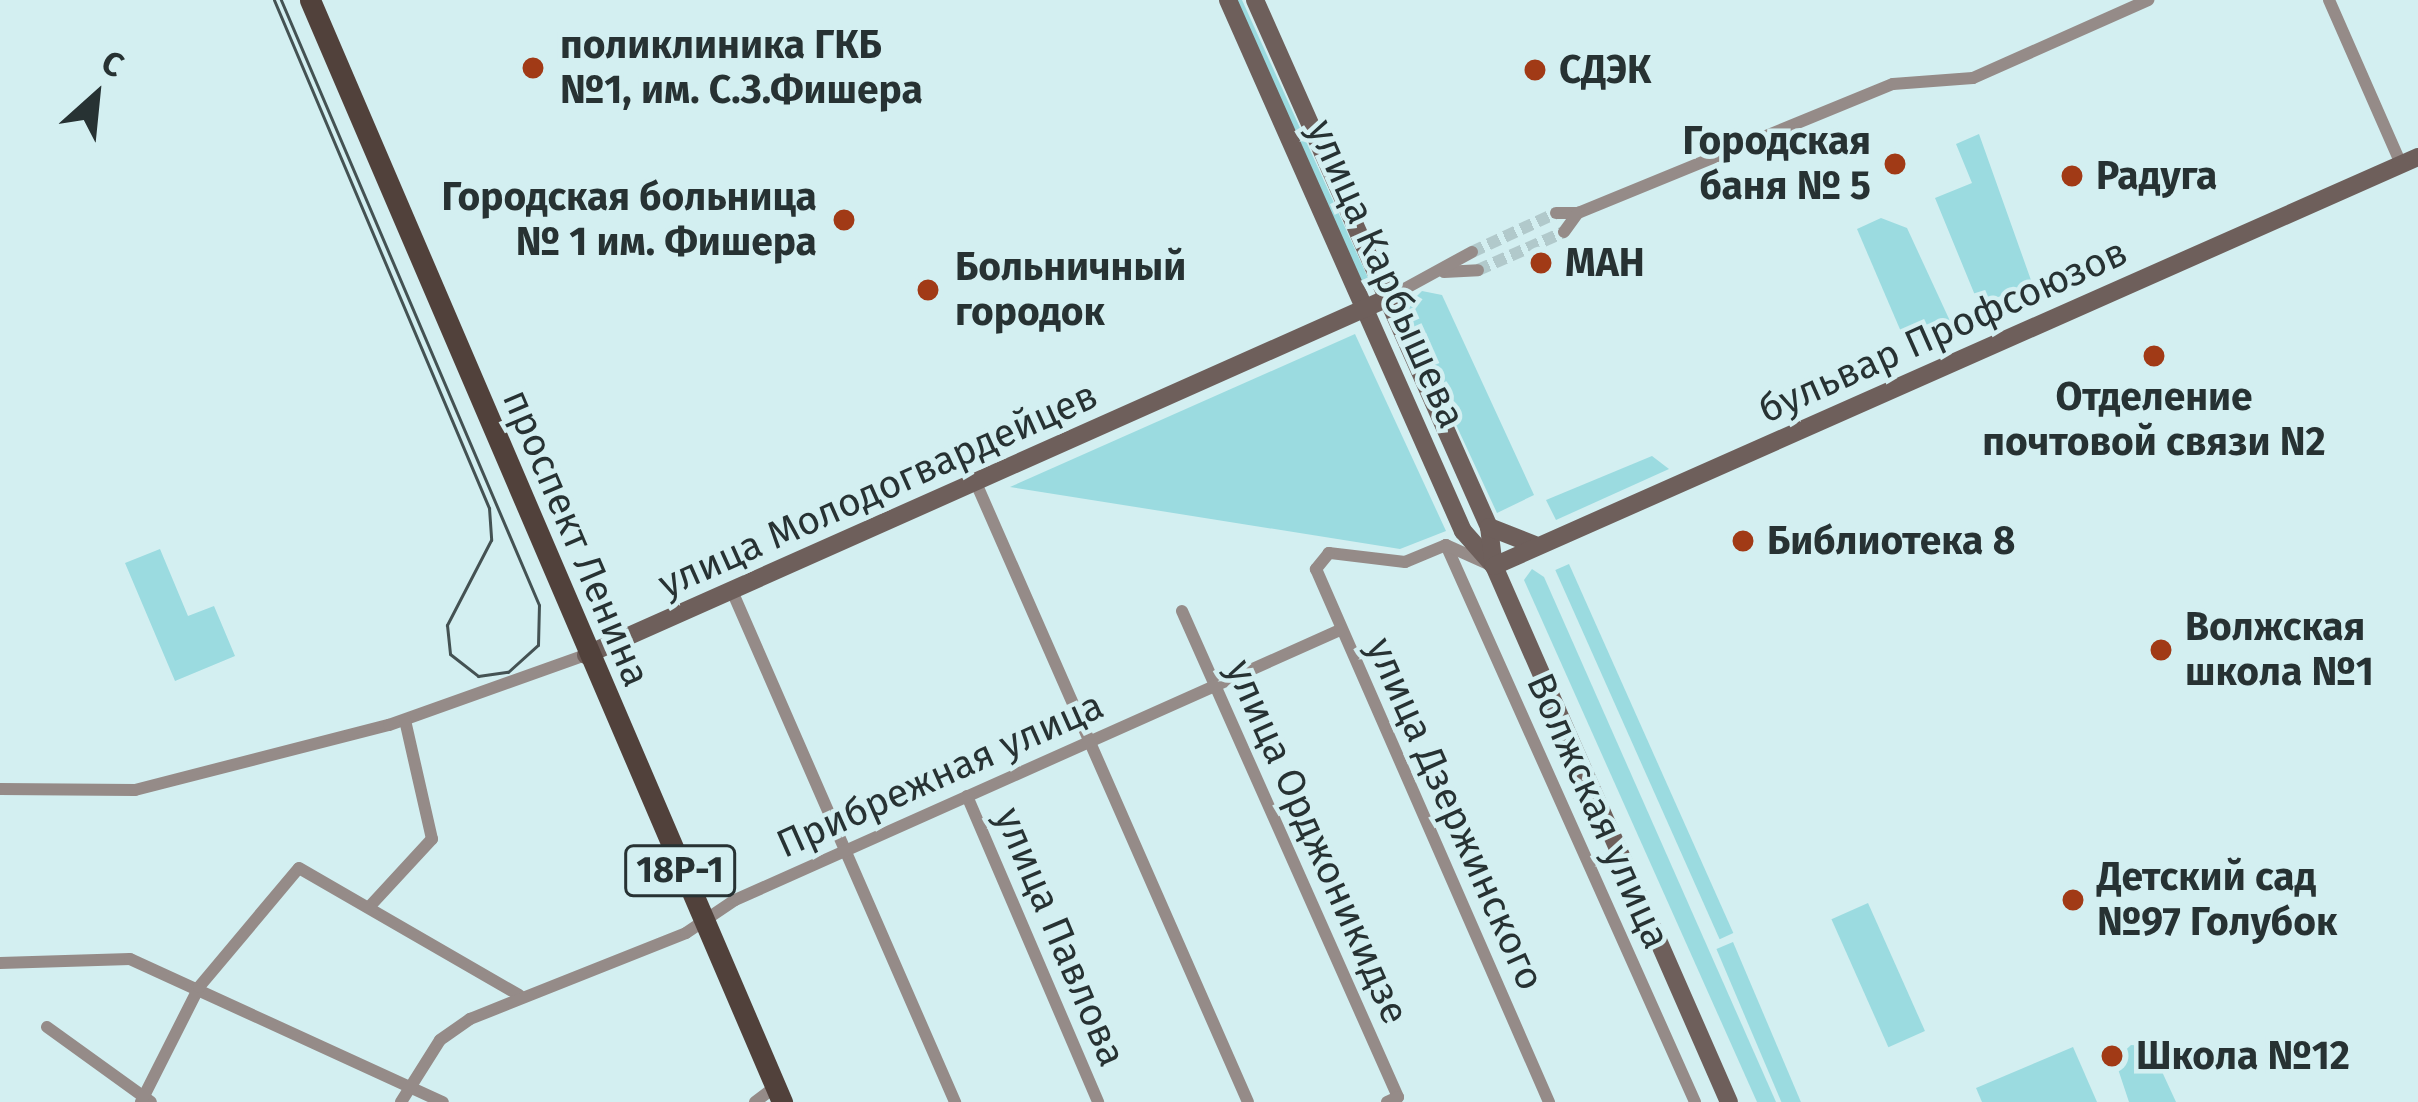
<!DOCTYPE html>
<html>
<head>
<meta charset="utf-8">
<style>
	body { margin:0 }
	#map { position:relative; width:2418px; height:1102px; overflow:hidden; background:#d3eff1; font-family:"Fira Sans",sans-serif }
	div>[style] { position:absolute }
	.green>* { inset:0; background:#9bdbe0; transform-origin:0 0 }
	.street-tunnel>* { height:12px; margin-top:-6px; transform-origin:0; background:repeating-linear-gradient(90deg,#b1c9cb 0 12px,transparent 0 18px) }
	.street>* { height:12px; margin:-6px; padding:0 6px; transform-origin:6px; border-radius:6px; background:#958b88 }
	.secondary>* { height:18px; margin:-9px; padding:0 9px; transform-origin:9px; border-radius:9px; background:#6e5f5b }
	.primary>* { height:21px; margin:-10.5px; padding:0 10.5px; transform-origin:10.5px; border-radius:10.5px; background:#51413b }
	.tram>* { height:3px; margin:-1.5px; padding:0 1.5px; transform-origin:1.5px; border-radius:1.5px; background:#445253 }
	.dots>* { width:33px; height:33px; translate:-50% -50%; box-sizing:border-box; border:6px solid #d3eff1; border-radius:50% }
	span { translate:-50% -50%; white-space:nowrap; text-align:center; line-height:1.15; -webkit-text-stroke:9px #d3eff1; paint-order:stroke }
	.shield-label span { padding:3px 9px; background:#d3eff1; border:3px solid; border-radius:9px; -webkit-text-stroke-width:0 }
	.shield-label { font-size:36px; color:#273233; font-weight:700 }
	.poi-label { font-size:39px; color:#273233; font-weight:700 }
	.left { translate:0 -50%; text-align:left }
	.right { translate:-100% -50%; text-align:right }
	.street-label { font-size:39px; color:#273233 }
	.north { position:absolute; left:36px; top:36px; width:120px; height:120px; -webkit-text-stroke:9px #d3eff1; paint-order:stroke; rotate:27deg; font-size:33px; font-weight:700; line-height:48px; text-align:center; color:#273233 }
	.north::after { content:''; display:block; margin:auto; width:42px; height:54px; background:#273233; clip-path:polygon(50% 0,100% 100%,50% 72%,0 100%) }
</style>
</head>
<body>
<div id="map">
	<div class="green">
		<i style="clip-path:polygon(1235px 0,1242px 0,1368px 278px,1361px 281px)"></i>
		<i style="clip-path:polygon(1979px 134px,2032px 283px,1979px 305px,1935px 198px,1972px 183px,1956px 144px)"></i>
		<i style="clip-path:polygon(1881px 218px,1907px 228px,1950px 321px,1905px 341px,1857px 229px)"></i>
		<i style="clip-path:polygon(1422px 291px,1442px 295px,1534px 495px,1497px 513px,1407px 319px,1405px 308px)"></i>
		<i style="clip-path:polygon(1355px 334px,1446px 531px,1400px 549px,1010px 487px)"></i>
		<i style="clip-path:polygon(1652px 456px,1669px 469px,1556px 520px,1546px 500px)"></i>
		<i style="clip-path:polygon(160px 549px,188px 616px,214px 606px,235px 656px,175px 681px,125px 563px)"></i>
		<i style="left:1569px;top:564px;width:404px;height:15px;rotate:66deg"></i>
		<i style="clip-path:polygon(1532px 569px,1544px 577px,1776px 1102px,1757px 1102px,1524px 580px)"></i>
		<i style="left:1868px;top:903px;width:140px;height:40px;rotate:66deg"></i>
		<i style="left:1733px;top:942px;width:174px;height:18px;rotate:67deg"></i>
		<i style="clip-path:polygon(2146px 1046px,2152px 1050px,2176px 1102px,2129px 1102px,2115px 1060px,2131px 1045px)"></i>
		<i style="clip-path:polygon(2073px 1047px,2097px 1102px,1982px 1102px,1976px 1088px)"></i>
	</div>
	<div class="street-tunnel">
		<i style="left:1472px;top:252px;width:93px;rotate:-24.9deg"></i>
		<i style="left:1478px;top:270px;width:94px;rotate:-23.8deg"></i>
	</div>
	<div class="street">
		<i style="left:2329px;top:0;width:179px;rotate:66.3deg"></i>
		<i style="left:1556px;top:213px;width:22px"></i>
		<i style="left:1578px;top:213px;width:340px;rotate:-22.3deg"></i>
		<i style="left:1893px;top:84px;width:80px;rotate:-4.3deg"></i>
		<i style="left:1973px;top:78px;width:192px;rotate:-24deg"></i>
		<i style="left:1564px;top:232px;width:24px;rotate:-54deg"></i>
		<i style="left:1444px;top:272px;width:34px;rotate:-3deg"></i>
		<i style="left:1386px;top:299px;width:98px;rotate:-28.7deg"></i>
		<i style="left:976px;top:483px;width:676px;rotate:66.28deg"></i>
		<i style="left:1446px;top:545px;width:610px;rotate:65.91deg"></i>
		<i style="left:1486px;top:563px;width:44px;rotate:-155.8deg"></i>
		<i style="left:1446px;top:545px;width:44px;rotate:157.5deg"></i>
		<i style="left:1405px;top:562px;width:77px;rotate:-173.2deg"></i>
		<i style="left:1329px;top:553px;width:21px;rotate:129deg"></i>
		<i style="left:1316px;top:569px;width:582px;rotate:66.39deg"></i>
		<i style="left:732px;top:591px;width:558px;rotate:66.42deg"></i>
		<i style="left:1182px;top:611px;width:532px;rotate:66.04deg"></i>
		<i style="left:1398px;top:1097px;width:12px;rotate:156deg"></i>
		<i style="left:0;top:789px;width:135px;rotate:0.4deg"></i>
		<i style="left:135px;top:790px;width:262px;rotate:-14.4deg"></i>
		<i style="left:389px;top:725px;width:209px;rotate:-19.6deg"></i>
		<i style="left:967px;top:796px;width:333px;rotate:66.8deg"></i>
		<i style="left:371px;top:905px;width:90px;rotate:-47.3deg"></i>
		<i style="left:432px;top:839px;width:122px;rotate:-102.8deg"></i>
		<i style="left:0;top:963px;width:130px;rotate:-1.8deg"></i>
		<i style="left:130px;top:959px;width:344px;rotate:24.6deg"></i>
		<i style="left:47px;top:1027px;width:128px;rotate:35.8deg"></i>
		<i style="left:141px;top:1102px;width:129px;rotate:-63.2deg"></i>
		<i style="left:199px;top:987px;width:155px;rotate:-50deg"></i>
		<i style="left:299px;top:868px;width:254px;rotate:30deg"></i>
		<i style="left:401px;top:1102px;width:73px;rotate:-57.8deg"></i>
		<i style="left:440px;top:1040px;width:37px;rotate:-35deg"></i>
		<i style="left:470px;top:1019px;width:232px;rotate:-21.7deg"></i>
		<i style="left:686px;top:933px;width:59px;rotate:-34deg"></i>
		<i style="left:735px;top:900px;width:663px;rotate:-24.05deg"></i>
		<i style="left:755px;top:1102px;width:25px;rotate:-37deg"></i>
	</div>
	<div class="secondary">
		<i style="left:1228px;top:0;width:581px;rotate:66.13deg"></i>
		<i style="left:1463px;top:531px;width:47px;rotate:48.5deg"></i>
		<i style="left:1494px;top:566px;width:585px;rotate:66.33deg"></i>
		<i style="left:1255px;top:0;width:577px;rotate:66.06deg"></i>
		<i style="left:1489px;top:527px;width:39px;rotate:83deg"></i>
		<i style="left:1489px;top:527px;width:49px;rotate:21.4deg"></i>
		<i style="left:1494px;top:566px;width:1010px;rotate:-23.88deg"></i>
		<i style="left:586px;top:655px;width:876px;rotate:-23.99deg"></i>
	</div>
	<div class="primary">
		<i style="left:310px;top:0;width:1199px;rotate:66.81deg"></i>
	</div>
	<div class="tram">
		<i style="left:274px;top:0;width:552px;rotate:67.06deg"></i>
		<i style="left:489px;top:508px;width:32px;rotate:86deg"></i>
		<i style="left:491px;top:540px;width:96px;rotate:117.4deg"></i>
		<i style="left:447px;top:625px;width:29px;rotate:84deg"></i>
		<i style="left:450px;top:654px;width:36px;rotate:38deg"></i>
		<i style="left:478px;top:676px;width:30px;rotate:-8deg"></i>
		<i style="left:508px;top:672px;width:40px;rotate:-42deg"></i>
		<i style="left:538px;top:645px;width:40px;rotate:-88.6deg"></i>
		<i style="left:539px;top:605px;width:658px;rotate:-113.1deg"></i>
	</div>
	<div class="dots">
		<i style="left:533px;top:68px;background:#a13a16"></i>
		<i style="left:1535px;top:70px;background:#a13a16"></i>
		<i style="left:1895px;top:164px;background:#a13a16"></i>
		<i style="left:2072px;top:176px;background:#a13a16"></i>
		<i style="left:844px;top:220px;background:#a13a16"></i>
		<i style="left:1541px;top:263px;background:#a13a16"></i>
		<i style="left:928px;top:290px;background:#a13a16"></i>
		<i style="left:2154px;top:356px;background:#a13a16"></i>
		<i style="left:1743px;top:541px;background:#a13a16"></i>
		<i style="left:2161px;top:650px;background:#a13a16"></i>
		<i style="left:2073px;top:900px;background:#a13a16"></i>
		<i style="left:2112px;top:1056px;background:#a13a16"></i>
	</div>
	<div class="shield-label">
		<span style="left:680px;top:871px">18Р-1</span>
	</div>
	<div class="poi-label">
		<span class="left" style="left:560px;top:68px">поликлиника ГКБ<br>№1, им. С.З.Фишера</span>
		<span class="left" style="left:1559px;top:70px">СДЭК</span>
		<span class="right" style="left:1871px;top:164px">Городская<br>баня № 5</span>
		<span class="left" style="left:2096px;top:176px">Радуга</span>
		<span class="right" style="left:817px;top:220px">Городская больница<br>№ 1 им. Фишера</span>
		<span class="left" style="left:1565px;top:263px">МАН</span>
		<span class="left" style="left:955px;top:290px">Больничный<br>городок</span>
		<span style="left:2154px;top:420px">Отделение<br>почтовой связи N2</span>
		<span class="left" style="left:1767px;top:541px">Библиотека 8</span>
		<span class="left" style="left:2185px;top:650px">Волжская<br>школа №1</span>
		<span class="left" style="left:2097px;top:900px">Детский сад<br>№97 Голубок</span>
		<span class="left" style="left:2136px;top:1056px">Школа №12</span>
	</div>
	<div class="street-label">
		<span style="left:1386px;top:274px;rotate:66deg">улица Карбышева</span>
		<span style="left:1943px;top:331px;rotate:-24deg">бульвар Профсоюзов</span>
		<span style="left:878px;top:490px;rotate:-24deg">улица Молодогвардейцев</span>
		<span style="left:576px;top:538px;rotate:67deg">проспект Ленина</span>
		<span style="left:940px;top:775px;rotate:-24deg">Прибрежная улица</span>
		<span style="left:1598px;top:811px;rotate:66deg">Волжская улица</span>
		<span style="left:1455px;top:814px;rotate:66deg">улица Дзержинского</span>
		<span style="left:1317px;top:842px;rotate:66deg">улица Орджоникидзе</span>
		<span style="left:1060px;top:937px;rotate:67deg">улица Павлова</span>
	</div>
	<div class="north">С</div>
</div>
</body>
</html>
